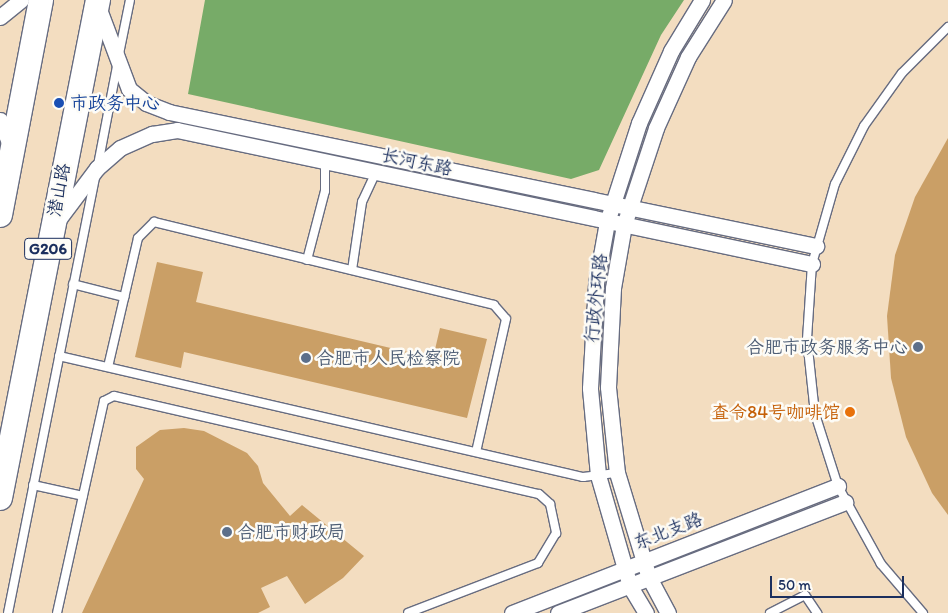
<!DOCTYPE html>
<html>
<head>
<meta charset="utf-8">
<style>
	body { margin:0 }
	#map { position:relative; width:948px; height:613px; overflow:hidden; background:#f3ddc0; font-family:Itim,"LXGW WenKai TC",sans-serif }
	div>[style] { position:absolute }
	.forest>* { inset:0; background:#77ab68 }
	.building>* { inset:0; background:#ca9f66 }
	.roads { filter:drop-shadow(1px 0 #676c80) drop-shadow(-1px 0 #676c80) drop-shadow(0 1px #676c80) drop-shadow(0 -1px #676c80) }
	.lane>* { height:8px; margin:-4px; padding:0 4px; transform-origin:4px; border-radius:4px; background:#fff }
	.street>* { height:15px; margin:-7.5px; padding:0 7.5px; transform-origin:7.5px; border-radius:7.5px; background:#fff }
	.primary>* { height:24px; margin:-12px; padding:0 12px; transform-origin:12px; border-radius:12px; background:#fff }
	.dots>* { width:14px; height:14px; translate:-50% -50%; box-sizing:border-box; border:2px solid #fdfcf7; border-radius:50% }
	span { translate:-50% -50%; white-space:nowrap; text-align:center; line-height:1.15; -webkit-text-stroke:5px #fdfcf7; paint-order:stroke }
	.shield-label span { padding:1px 4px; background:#fdfcf7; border:1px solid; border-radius:4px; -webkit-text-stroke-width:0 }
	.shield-label { font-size:16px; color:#1b2f5e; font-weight:700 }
	.transit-label { font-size:18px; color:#164399 }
	.left { translate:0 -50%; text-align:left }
	.street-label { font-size:18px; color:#1b2f5e }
	.service-label { font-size:18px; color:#4e5e75 }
	.right { translate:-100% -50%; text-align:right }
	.food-label { font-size:18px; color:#c56008 }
	.scale { position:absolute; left:770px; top:576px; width:134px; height:22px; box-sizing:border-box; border:2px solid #1b2f5e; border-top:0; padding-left:6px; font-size:15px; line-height:18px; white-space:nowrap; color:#1b2f5e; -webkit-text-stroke:4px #fdfcf7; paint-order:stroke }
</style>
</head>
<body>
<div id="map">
	<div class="forest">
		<i style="clip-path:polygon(205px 0,684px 0,661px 35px,599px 170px,571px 179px,188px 94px)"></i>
	</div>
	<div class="building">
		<i style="clip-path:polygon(948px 138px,948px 515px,932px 493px,906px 437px,891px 378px,887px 316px,895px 255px,915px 197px)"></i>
		<i style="clip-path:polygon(157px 262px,203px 272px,196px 302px,433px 358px,440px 328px,487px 339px,467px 418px,184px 352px,181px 368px,135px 357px)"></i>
		<i style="clip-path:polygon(184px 428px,204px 431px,247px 453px,258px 466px,263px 483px,290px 516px,302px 505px,364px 556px,343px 578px,305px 604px,287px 576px,261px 588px,270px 607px,258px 613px,82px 613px,144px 479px,136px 469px,136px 447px,160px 430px)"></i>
	</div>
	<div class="roads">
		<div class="lane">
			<i style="left:119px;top:54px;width:55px;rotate:-78.5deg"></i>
			<i style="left:98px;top:165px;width:101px;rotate:-79.1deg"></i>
			<i style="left:307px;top:260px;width:71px;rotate:-75.4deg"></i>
			<i style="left:325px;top:191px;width:30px;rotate:-90deg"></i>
			<i style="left:352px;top:270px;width:69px;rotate:-81.6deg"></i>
			<i style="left:362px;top:202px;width:33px;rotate:-65deg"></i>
			<i style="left:73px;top:284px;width:53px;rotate:14.3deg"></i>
			<i style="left:59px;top:356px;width:538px;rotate:13deg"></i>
			<i style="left:583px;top:477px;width:34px;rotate:-7deg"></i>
			<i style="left:108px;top:367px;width:132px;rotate:-76.9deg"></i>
			<i style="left:138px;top:238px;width:23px;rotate:-45deg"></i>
			<i style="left:154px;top:222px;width:350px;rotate:13.7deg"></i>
			<i style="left:494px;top:305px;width:18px;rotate:49deg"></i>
			<i style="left:506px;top:319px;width:136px;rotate:102.7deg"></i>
			<i style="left:33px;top:485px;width:51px;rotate:12.4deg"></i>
			<i style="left:8px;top:613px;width:446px;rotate:-78.7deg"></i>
			<i style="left:57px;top:613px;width:217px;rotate:-77.5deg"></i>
			<i style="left:104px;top:401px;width:11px;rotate:-27deg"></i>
			<i style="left:114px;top:396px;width:436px;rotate:13deg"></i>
			<i style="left:539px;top:494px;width:15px;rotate:42deg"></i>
			<i style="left:550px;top:504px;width:30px;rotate:78deg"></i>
			<i style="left:556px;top:533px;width:35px;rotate:121deg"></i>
			<i style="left:538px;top:563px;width:139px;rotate:159deg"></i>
			<i style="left:770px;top:613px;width:39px;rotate:-27deg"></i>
			<i style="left:805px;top:595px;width:22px;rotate:56deg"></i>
			<i style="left:923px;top:613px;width:65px;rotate:-130.6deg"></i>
			<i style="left:881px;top:564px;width:89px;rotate:-118.9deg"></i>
			<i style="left:838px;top:486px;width:76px;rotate:-107.7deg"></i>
			<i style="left:815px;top:414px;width:75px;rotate:-96.1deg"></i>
			<i style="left:807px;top:339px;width:75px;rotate:-86.2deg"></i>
			<i style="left:812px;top:264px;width:83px;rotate:-74deg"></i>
			<i style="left:835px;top:184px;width:65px;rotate:-63.4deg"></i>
			<i style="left:864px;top:126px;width:65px;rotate:-54.4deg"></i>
			<i style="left:902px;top:73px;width:65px;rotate:-45deg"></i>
		</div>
		<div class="street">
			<i style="left:100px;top:12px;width:82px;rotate:69.4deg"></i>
			<i style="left:129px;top:89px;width:22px;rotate:39deg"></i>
			<i style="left:146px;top:103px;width:25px;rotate:21deg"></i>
			<i style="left:169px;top:112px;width:661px;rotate:11.7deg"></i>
			<i style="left:0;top:17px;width:27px;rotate:-39deg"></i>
			<i style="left:0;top:120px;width:31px;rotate:68deg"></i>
			<i style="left:58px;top:220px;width:65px;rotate:-53.1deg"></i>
			<i style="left:97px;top:168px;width:30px;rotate:-41deg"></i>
			<i style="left:120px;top:148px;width:35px;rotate:-24deg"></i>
			<i style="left:152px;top:134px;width:25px;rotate:-9deg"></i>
			<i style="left:177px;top:130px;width:649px;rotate:11.92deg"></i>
			<i style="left:512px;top:613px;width:350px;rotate:-21.3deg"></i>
			<i style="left:558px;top:613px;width:308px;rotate:-21.1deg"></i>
			<i style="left:646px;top:613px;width:31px;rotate:-121deg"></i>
			<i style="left:630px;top:586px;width:116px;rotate:-106.1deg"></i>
			<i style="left:598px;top:475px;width:87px;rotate:-95.3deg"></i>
			<i style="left:590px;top:388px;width:105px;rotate:-86.7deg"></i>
			<i style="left:596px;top:283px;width:62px;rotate:-79.8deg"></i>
			<i style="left:607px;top:222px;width:104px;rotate:-72.1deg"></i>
			<i style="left:639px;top:123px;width:79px;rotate:-66deg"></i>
			<i style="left:671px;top:51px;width:60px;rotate:-58.7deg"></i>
			<i style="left:668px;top:613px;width:40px;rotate:-118deg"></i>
			<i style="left:649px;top:578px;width:110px;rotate:-106.9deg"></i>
			<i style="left:617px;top:473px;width:86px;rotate:-96deg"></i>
			<i style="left:608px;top:387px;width:99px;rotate:-87.1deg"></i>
			<i style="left:613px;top:288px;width:64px;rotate:-80.1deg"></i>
			<i style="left:624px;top:225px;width:102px;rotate:-71.7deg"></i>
			<i style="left:656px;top:128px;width:78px;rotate:-65.7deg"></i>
			<i style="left:688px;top:57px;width:67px;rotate:-57.7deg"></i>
		</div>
		<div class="primary">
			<i style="left:0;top:215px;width:219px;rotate:-79.2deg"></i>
			<i style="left:0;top:498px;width:508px;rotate:-78.87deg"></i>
		</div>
	</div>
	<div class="dots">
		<i style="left:59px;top:103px;background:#1a4fb4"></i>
		<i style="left:918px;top:347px;background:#5c6f8a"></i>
		<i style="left:306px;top:358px;background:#5c6f8a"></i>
		<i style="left:850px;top:412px;background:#e8710a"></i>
		<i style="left:227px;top:532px;background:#5c6f8a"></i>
	</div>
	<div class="shield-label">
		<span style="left:48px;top:249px">G206</span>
	</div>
	<div class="transit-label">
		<span class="left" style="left:70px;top:103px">市政务中心</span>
	</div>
	<div class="street-label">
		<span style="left:417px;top:162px;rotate:12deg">长河东路</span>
		<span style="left:59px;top:190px;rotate:-79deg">潜山路</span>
		<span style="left:596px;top:298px;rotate:-84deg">行政外环路</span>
		<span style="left:668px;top:531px;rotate:-21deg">东北支路</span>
	</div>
	<div class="service-label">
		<span class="right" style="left:908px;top:347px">合肥市政务服务中心</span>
		<span class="left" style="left:316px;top:358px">合肥市人民检察院</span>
		<span class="left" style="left:237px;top:532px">合肥市财政局</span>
	</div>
	<div class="food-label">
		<span class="right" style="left:840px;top:412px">查令84号咖啡馆</span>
	</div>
	<div class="scale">50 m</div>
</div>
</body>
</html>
